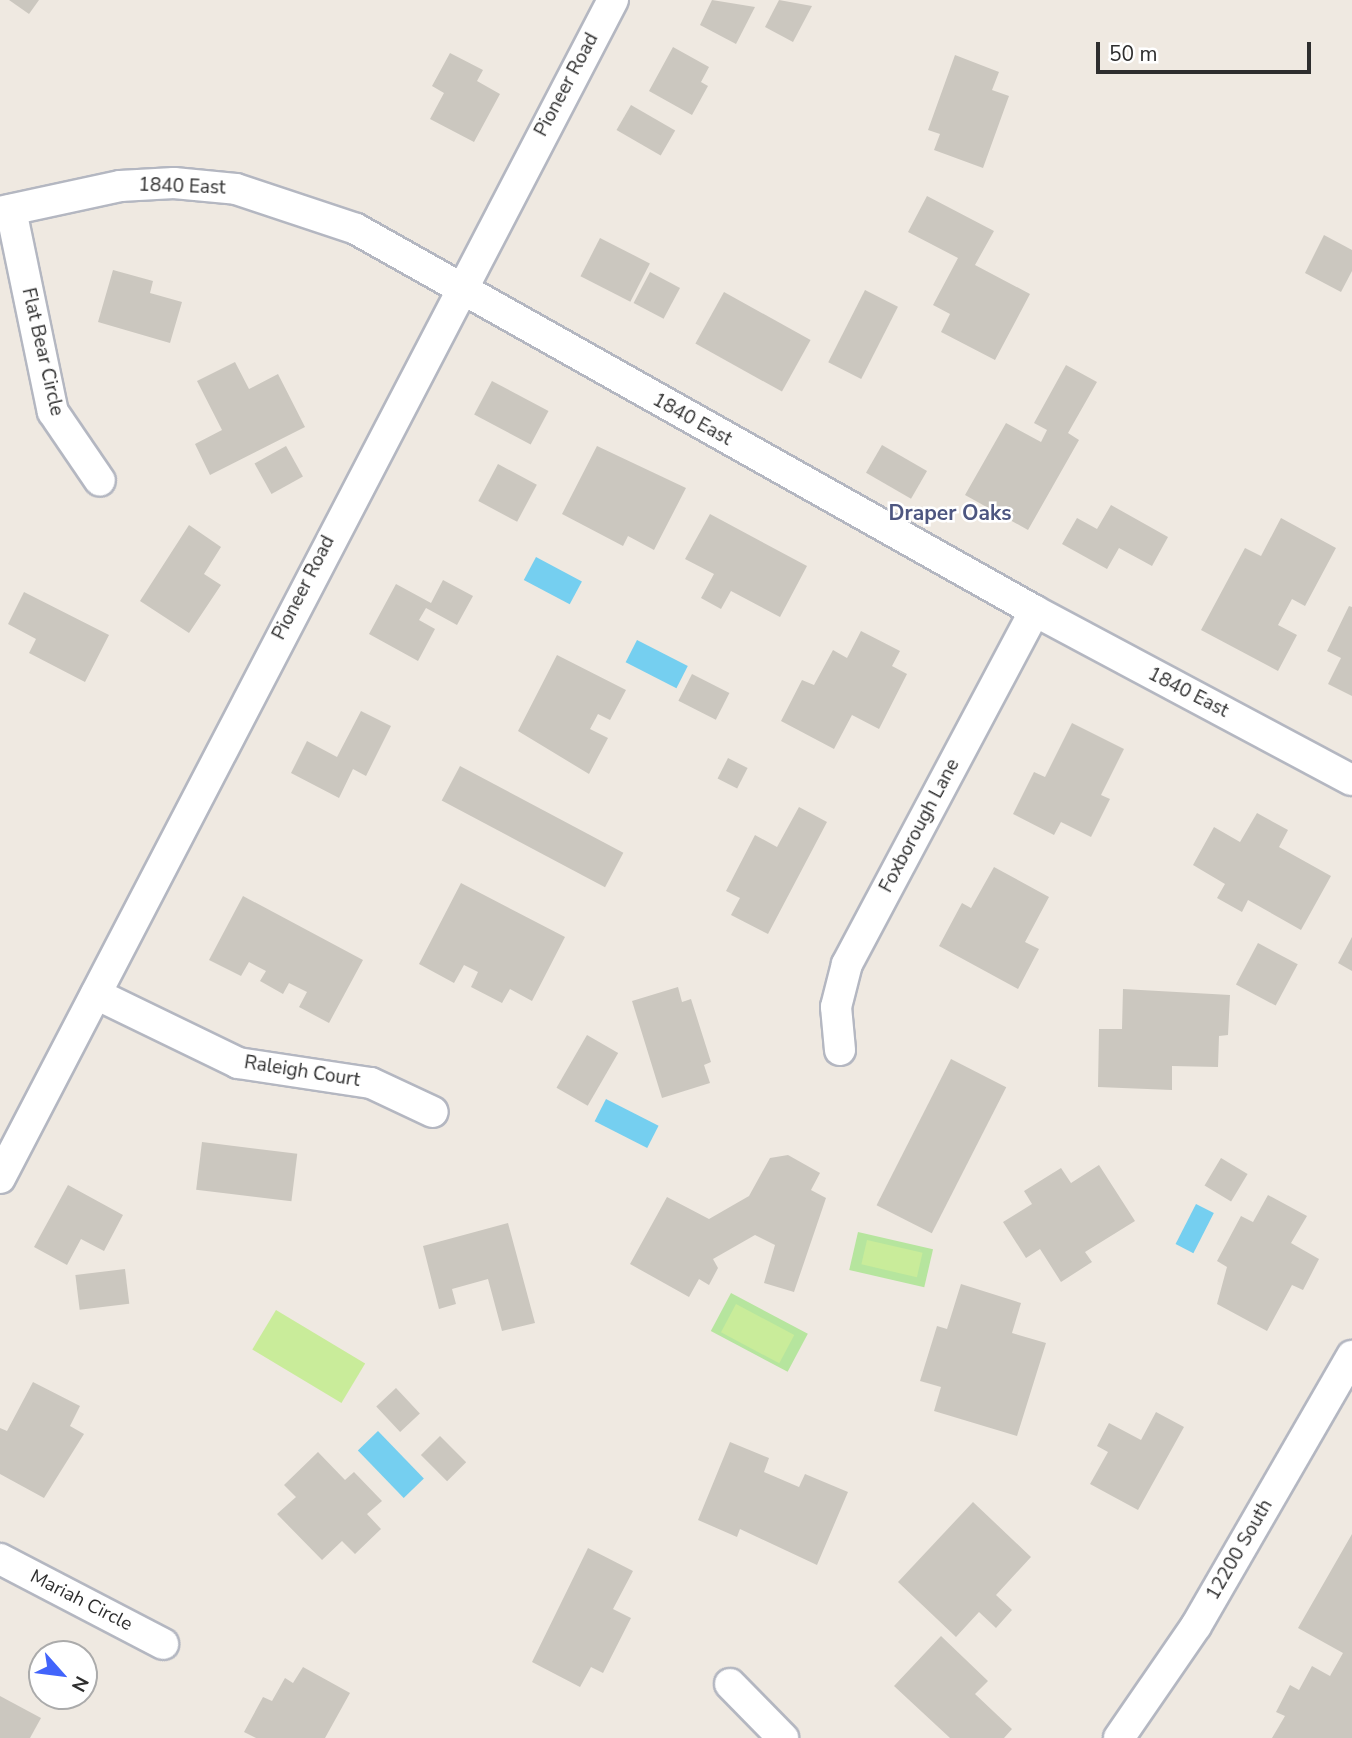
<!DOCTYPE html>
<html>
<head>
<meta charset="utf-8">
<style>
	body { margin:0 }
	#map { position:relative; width:1352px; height:1738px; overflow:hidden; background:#efe9e1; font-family:"Nunito Sans",sans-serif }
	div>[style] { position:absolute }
	.green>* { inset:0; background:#b6e59e; transform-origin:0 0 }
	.pitch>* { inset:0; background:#c9ec9a; transform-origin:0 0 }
	.water>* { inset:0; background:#75cff0; transform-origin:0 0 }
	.building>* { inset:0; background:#cbc7bf; transform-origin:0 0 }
	.roads { filter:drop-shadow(2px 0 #b4b7c1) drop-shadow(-2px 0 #b4b7c1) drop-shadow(0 2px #b4b7c1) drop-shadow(0 -2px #b4b7c1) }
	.minor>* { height:30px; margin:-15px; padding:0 15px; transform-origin:15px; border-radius:15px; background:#fff }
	span { translate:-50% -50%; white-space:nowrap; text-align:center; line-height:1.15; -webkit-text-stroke:5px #fff; paint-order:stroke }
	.street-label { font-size:19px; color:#2e2e2e }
	.neighbourhood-label { font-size:21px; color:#4d5680; font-weight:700 }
	.north { position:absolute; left:28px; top:1640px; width:70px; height:70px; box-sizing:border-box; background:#fff; border:2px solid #ababab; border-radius:50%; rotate:118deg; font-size:19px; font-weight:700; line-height:28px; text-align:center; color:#2e2e2e }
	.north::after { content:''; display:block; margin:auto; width:24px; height:32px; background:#4264fb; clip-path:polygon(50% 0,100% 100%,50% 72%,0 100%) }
	.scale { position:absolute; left:1096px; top:42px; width:215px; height:32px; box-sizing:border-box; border:4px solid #2e2e2e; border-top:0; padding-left:9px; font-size:21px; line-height:24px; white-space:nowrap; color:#2e2e2e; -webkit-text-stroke:5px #fff; paint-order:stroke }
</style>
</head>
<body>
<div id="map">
	<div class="green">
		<i style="left:858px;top:1232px;width:77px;height:39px;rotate:13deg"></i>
		<i style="left:731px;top:1293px;width:87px;height:43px;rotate:28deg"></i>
	</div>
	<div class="pitch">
		<i style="left:867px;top:1240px;width:57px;height:25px;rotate:13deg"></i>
		<i style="left:736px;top:1304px;width:66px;height:32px;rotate:28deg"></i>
		<i style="left:276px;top:1310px;width:104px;height:46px;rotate:31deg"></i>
	</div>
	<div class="water">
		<i style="left:536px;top:557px;width:52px;height:26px;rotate:28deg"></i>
		<i style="left:637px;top:640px;width:57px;height:25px;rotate:27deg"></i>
		<i style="left:606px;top:1099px;width:59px;height:25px;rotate:27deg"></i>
		<i style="left:1196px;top:1204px;width:20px;height:45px;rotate:27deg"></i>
		<i style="left:378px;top:1431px;width:66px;height:28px;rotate:46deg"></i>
	</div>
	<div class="building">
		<i style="clip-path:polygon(9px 0,39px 0,29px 14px)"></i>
		<i style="clip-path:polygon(712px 0,755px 7px,736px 44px,700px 25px)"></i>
		<i style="clip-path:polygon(779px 0,812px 6px,793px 42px,765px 27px)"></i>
		<i style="clip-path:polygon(673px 47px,709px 67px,701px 82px,708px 86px,692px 115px,649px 91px)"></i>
		<i style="clip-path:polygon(450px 53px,483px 70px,477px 81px,500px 94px,474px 142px,430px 119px,444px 93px,432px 86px)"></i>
		<i style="clip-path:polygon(955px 55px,999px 72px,992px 90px,1009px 96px,983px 168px,934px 150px,940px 134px,928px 130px)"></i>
		<i style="left:631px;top:105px;width:51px;height:29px;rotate:30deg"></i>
		<i style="clip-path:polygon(927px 196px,994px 231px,975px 265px,1030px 294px,995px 360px,941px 332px,950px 314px,933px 305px,958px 258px,908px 232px)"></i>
		<i style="clip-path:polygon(1324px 235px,1352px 250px,1352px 271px,1341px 292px,1305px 273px)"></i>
		<i style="left:600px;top:238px;width:56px;height:43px;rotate:27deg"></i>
		<i style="clip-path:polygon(113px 270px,153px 281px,150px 293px,182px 302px,170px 343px,98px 322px)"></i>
		<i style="left:650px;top:272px;width:34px;height:35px;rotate:28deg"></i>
		<i style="left:865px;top:290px;width:37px;height:81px;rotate:27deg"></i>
		<i style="left:724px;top:292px;width:99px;height:59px;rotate:29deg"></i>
		<i style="clip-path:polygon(235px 362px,249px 389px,278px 374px,305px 427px,210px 475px,195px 444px,222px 430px,197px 381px)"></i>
		<i style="clip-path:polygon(1066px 365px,1097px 382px,1068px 433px,1079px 440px,1028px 530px,965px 495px,1006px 423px,1041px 442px,1047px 430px,1034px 423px)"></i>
		<i style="left:492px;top:381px;width:64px;height:38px;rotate:28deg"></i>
		<i style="left:882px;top:445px;width:52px;height:32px;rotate:30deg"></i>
		<i style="left:286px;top:446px;width:35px;height:36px;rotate:61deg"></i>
		<i style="clip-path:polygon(597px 446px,686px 488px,654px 550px,628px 536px,623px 546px,562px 514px)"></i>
		<i style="left:498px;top:464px;width:44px;height:42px;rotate:28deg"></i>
		<i style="clip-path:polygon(1111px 505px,1168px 537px,1152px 566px,1119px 548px,1107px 569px,1062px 544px,1077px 518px,1097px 529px)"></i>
		<i style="clip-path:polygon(710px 514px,807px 566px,780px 617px,731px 591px,721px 609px,701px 598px,714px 574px,685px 559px)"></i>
		<i style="clip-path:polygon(1281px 518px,1336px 548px,1305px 606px,1292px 599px,1278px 625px,1297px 635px,1278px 671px,1201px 630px,1245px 548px,1261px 556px)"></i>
		<i style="clip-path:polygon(189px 525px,221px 547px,204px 574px,221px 585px,189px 633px,140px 601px)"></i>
		<i style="clip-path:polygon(443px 580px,473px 596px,457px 625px,426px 608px,419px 620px,435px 629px,418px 661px,369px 634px,396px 584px,431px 603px)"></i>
		<i style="clip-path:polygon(24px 592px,109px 635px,85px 682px,29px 653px,36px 639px,8px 624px)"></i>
		<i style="clip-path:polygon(1349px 606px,1352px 607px,1352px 696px,1328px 684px,1341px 658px,1327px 651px)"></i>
		<i style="clip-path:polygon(861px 631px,900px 651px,892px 666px,907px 674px,879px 729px,852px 715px,834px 749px,781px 721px,802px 680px,814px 685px,833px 650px,847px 658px)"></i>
		<i style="clip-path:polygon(557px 655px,626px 690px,610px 720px,598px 714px,590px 729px,608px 738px,589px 774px,518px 731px)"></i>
		<i style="left:692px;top:674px;width:42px;height:30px;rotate:27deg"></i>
		<i style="clip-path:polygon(361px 711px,391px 726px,366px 776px,353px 769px,339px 798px,291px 773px,307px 741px,337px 757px)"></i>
		<i style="clip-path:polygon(1072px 723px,1124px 749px,1101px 795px,1110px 799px,1091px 837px,1061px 822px,1054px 835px,1013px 814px,1034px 772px,1045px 777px)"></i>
		<i style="left:728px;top:758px;width:22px;height:23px;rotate:27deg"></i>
		<i style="left:460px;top:766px;width:185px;height:39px;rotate:28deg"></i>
		<i style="clip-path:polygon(799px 807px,827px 822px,768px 934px,731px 915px,740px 898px,726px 891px,755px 835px,777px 847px)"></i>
		<i style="clip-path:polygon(1257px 813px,1288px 830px,1279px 847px,1331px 876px,1301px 930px,1248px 900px,1242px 912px,1217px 898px,1225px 884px,1193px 865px,1214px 827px,1240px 842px)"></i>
		<i style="clip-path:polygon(994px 867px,1049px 897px,1025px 942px,1039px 949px,1018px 989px,939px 946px,962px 903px,971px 908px)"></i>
		<i style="clip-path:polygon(461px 883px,565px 937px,532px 1001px,510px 989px,502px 1003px,471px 987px,478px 972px,464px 965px,454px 983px,419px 964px)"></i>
		<i style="clip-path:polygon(243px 896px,363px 960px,329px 1023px,299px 1007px,307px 992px,289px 983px,283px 994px,260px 981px,266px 971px,249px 962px,241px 976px,209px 960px)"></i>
		<i style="clip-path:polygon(1352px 937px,1352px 971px,1338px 963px)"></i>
		<i style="left:1258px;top:943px;width:45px;height:47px;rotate:28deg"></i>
		<i style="clip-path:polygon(678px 987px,682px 1002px,691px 999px,711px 1062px,704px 1065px,710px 1083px,662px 1098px,632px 1001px)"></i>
		<i style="clip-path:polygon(1123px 989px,1230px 995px,1228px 1035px,1219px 1036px,1218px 1067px,1172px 1066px,1172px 1090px,1098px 1087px,1099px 1029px,1122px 1029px)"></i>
		<i style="left:587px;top:1035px;width:36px;height:61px;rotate:30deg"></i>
		<i style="left:951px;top:1059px;width:62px;height:164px;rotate:27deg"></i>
		<i style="left:202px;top:1142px;width:96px;height:48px;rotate:7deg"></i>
		<i style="clip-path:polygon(788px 1155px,820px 1173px,811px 1190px,826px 1198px,794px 1292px,764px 1283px,775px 1245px,755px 1235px,713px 1259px,718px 1268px,709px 1285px,699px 1279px,689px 1297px,630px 1264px,667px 1197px,709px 1219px,749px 1196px,770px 1158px)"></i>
		<i style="left:1221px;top:1158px;width:31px;height:32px;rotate:31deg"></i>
		<i style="clip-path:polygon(1099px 1165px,1135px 1221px,1085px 1252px,1092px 1262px,1061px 1282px,1040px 1249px,1026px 1258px,1003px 1222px,1032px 1204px,1024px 1191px,1061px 1168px,1071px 1183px)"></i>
		<i style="clip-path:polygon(68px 1185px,123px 1215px,104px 1251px,81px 1239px,67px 1265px,34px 1247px)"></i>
		<i style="clip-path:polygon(1268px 1195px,1307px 1216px,1291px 1243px,1319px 1259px,1303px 1290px,1292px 1285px,1267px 1331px,1217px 1304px,1227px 1267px,1217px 1261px,1241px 1216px,1253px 1222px)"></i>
		<i style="clip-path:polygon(508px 1223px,535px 1323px,502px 1331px,488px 1279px,452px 1289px,456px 1304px,439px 1309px,423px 1246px)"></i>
		<i style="left:125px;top:1269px;width:35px;height:50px;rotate:83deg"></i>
		<i style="clip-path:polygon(961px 1284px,1021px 1303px,1012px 1333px,1046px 1343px,1017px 1436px,934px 1411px,941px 1387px,920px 1381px,937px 1326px,947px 1329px)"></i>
		<i style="clip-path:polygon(33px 1382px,80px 1406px,70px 1426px,84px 1434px,44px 1498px,0 1474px,0 1428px,7px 1431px)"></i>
		<i style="left:396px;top:1388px;width:35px;height:27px;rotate:47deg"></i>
		<i style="clip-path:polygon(1156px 1412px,1184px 1427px,1138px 1510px,1090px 1484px,1108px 1452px,1097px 1446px,1109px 1423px,1141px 1440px)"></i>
		<i style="left:440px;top:1436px;width:37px;height:27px;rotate:45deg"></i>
		<i style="clip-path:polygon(730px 1442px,769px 1458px,764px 1472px,799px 1487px,805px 1474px,848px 1492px,817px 1565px,740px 1529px,737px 1537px,698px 1520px)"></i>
		<i style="clip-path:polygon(318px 1452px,345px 1480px,354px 1472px,382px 1501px,367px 1514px,381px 1529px,355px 1554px,342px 1541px,322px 1560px,277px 1514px,296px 1497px,284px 1485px)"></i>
		<i style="clip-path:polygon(973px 1502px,1031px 1557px,996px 1595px,1012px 1610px,996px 1628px,979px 1612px,956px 1637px,898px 1582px)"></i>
		<i style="clip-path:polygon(1352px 1534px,1352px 1738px,1272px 1738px,1285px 1716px,1276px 1712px,1290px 1685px,1299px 1690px,1312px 1666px,1330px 1676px,1343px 1653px,1298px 1628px)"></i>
		<i style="clip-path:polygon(588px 1548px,633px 1571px,613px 1609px,631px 1618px,603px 1673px,591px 1667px,580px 1687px,532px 1662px)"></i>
		<i style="clip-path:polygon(941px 1636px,988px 1681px,975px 1694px,1012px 1729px,1004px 1738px,950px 1738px,894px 1686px)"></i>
		<i style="clip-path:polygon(303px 1667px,350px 1693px,325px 1738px,256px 1738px,244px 1732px,263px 1697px,272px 1701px,285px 1678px,293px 1683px)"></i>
		<i style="clip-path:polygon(0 1696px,41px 1718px,30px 1738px,0 1738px)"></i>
	</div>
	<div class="roads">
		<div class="minor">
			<i style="left:11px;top:210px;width:206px;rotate:78.3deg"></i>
			<i style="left:53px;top:412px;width:83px;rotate:55.7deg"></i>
			<i style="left:0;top:212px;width:123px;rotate:-12.2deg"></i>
			<i style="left:120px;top:186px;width:54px;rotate:-3.2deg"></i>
			<i style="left:174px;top:183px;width:62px;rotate:5.5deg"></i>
			<i style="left:236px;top:189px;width:126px;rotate:18.4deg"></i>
			<i style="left:356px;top:229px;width:779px;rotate:29.36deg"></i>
			<i style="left:1035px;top:611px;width:359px;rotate:28.1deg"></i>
			<i style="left:96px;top:994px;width:158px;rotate:25.9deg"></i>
			<i style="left:238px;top:1063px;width:134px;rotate:8.6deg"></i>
			<i style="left:371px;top:1083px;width:68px;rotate:25.1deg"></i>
			<i style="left:840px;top:1050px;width:43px;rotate:-95.3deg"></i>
			<i style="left:836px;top:1007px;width:44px;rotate:-75.7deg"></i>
			<i style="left:847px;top:964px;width:400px;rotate:-62deg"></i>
			<i style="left:0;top:1178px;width:1328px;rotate:-62.51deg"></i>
			<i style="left:0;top:1559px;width:184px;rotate:27.5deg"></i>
			<i style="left:730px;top:1684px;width:76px;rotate:45.5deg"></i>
			<i style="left:1119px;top:1738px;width:136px;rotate:-55.5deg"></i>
			<i style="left:1196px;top:1626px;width:312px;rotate:-60deg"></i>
		</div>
	</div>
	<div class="street-label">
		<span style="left:567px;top:85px;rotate:-62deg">Pioneer Road</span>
		<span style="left:182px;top:187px;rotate:2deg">1840 East</span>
		<span style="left:42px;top:352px;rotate:77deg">Flat Bear Circle</span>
		<span style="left:692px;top:420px;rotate:29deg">1840 East</span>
		<span style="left:304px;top:588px;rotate:-63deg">Pioneer Road</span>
		<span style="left:1188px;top:693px;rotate:27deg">1840 East</span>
		<span style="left:920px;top:826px;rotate:-62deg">Foxborough Lane</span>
		<span style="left:302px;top:1072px;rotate:9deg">Raleigh Court</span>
		<span style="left:1240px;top:1550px;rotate:-60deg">12200 South</span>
		<span style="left:81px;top:1601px;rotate:27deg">Mariah Circle</span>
	</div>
	<div class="neighbourhood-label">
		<span style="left:950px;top:513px">Draper Oaks</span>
	</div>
	<div class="north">N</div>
	<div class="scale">50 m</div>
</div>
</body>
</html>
